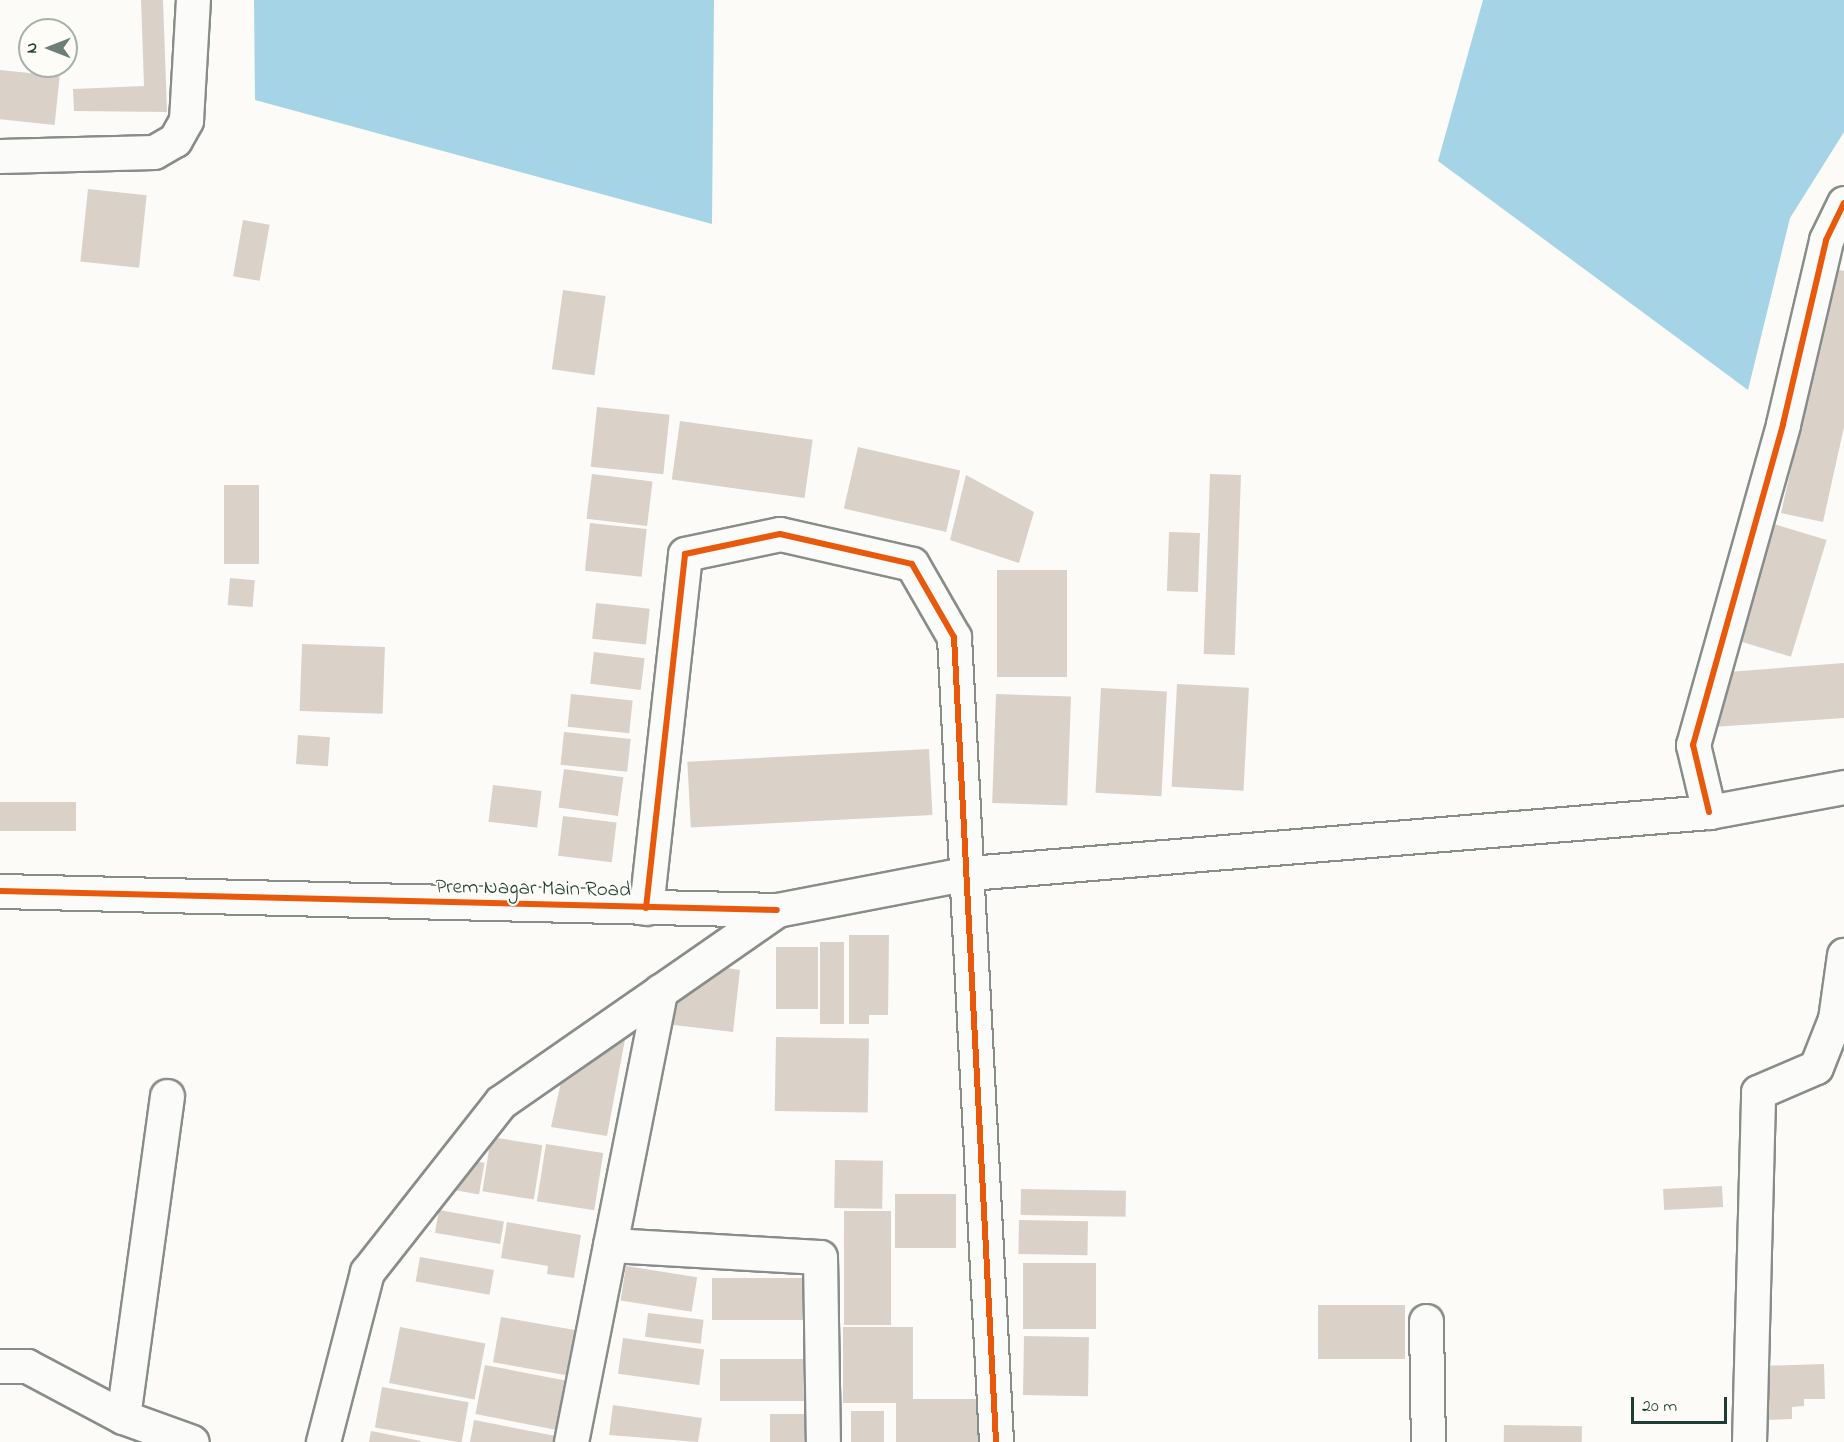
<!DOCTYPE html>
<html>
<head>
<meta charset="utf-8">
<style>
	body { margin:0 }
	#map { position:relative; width:1844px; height:1442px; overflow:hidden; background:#fcfbf8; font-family:"Indie Flower",sans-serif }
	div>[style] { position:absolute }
	.water>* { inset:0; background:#a4d4e6 }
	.building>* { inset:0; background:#dad1c9; transform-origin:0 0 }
	.roads { filter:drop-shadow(2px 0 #888d8a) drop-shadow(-2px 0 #888d8a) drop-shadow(0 2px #888d8a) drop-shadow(0 -2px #888d8a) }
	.minor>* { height:33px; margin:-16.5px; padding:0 16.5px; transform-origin:16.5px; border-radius:16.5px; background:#fbfbf9 }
	.major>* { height:33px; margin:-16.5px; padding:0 16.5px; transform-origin:16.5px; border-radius:16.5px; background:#fbfbf9 }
	.cycleway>* { height:6px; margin:-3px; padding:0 3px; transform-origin:3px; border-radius:3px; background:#e8590c }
	span { translate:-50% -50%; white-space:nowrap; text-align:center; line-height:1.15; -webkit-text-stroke:4.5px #fdfcf7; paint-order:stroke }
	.street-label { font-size:21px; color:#1f3d34 }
	.north { position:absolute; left:18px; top:18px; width:60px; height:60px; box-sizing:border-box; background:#fdfcf7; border:2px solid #a4b0a9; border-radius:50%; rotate:270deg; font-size:16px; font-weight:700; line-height:24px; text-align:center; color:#1f3d34 }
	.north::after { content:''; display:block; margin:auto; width:21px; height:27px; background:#6c8079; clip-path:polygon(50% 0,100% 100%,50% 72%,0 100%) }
	.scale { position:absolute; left:1631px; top:1397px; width:96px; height:27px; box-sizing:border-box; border:3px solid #1f3d34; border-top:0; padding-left:8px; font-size:18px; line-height:21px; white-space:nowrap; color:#1f3d34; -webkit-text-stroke:4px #fdfcf7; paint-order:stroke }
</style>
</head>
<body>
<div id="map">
	<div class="water">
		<i style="clip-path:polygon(254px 0,714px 0,712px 224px,255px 100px)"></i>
		<i style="clip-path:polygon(1483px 0,1844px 0,1844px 132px,1790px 218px,1748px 390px,1438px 161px)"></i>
	</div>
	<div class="building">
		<i style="clip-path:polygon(141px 0,163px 0,167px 112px,74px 111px,73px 89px,144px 86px)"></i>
		<i style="left:0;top:70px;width:60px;height:49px;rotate:6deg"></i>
		<i style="left:88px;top:189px;width:59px;height:73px;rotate:6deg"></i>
		<i style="left:243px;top:220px;width:27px;height:57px;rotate:10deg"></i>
		<i style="clip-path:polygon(1835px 269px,1844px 271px,1844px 427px,1823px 522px,1781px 513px)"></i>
		<i style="left:563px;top:290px;width:43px;height:80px;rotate:8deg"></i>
		<i style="left:597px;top:407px;width:73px;height:60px;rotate:6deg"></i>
		<i style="left:680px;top:421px;width:134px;height:59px;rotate:8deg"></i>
		<i style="left:858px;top:447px;width:105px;height:63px;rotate:13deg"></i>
		<i style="left:592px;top:474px;width:61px;height:45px;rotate:7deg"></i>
		<i style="left:1210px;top:474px;width:31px;height:180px;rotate:2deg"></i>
		<i style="clip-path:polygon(966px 475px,1034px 512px,1019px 563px,950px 540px)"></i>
		<i style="left:224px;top:485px;width:35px;height:79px"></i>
		<i style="left:590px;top:523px;width:57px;height:48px;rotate:6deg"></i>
		<i style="left:1774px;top:524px;width:55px;height:122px;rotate:17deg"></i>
		<i style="left:1169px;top:532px;width:31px;height:59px;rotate:2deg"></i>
		<i style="left:997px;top:570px;width:70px;height:107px"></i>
		<i style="left:230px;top:578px;width:25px;height:27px;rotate:5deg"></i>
		<i style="left:596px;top:603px;width:54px;height:36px;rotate:6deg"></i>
		<i style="left:302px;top:644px;width:83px;height:67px;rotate:2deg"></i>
		<i style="left:594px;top:652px;width:51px;height:32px;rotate:7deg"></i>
		<i style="clip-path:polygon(1844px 663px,1844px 718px,1713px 727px,1728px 672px)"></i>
		<i style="left:1177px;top:684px;width:72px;height:103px;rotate:3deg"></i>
		<i style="left:1101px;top:688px;width:66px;height:105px;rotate:3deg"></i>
		<i style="left:571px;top:694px;width:62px;height:33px;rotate:6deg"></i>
		<i style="left:996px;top:694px;width:75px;height:109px;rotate:2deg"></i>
		<i style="left:564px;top:732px;width:67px;height:33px;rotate:6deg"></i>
		<i style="left:298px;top:735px;width:32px;height:29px;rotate:4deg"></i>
		<i style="left:929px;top:749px;width:66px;height:242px;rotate:87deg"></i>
		<i style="left:564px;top:769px;width:60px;height:39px;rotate:8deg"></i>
		<i style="left:493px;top:785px;width:49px;height:37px;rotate:7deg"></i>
		<i style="left:0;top:802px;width:76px;height:29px"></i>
		<i style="left:563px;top:816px;width:54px;height:40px;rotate:7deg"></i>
		<i style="clip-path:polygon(849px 935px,889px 935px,888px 1015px,869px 1015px,869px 1024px,849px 1024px)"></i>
		<i style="left:820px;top:942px;width:24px;height:82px"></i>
		<i style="left:776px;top:947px;width:42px;height:62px"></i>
		<i style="clip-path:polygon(714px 966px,740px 970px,733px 1032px,666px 1024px,668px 1003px)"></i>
		<i style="clip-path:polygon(628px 1023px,607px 1136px,551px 1127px,565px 1064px)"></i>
		<i style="left:776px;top:1037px;width:93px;height:74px;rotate:1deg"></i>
		<i style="left:491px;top:1137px;width:52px;height:55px;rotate:9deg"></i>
		<i style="left:546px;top:1144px;width:58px;height:58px;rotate:9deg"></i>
		<i style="left:457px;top:1158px;width:28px;height:32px;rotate:10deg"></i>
		<i style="left:835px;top:1160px;width:48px;height:48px;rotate:1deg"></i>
		<i style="left:1722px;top:1186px;width:21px;height:59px;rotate:87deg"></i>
		<i style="left:1021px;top:1189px;width:105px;height:26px;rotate:1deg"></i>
		<i style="left:895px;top:1194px;width:61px;height:54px"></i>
		<i style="left:439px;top:1210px;width:66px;height:23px;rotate:10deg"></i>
		<i style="left:844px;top:1211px;width:47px;height:114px"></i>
		<i style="left:1019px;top:1220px;width:69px;height:34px;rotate:1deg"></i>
		<i style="clip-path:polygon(507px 1222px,581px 1235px,574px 1278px,547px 1274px,548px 1266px,501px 1258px)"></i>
		<i style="left:420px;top:1257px;width:75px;height:25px;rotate:10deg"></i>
		<i style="left:1023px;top:1263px;width:73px;height:66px"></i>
		<i style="left:626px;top:1266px;width:72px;height:35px;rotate:9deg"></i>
		<i style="left:712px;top:1278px;width:99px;height:42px"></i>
		<i style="left:1318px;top:1305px;width:87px;height:54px"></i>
		<i style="left:648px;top:1313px;width:56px;height:24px;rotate:7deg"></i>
		<i style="left:501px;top:1317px;width:82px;height:46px;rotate:10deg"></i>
		<i style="left:400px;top:1327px;width:87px;height:57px;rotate:11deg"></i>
		<i style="left:843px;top:1327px;width:70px;height:76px"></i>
		<i style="left:1024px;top:1336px;width:65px;height:59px;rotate:1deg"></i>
		<i style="left:623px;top:1338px;width:82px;height:36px;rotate:8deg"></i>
		<i style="left:720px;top:1359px;width:87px;height:42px"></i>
		<i style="clip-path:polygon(1824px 1364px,1825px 1399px,1804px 1399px,1804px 1406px,1792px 1407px,1792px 1419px,1760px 1420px,1758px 1366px)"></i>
		<i style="left:485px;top:1365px;width:91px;height:50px;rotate:11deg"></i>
		<i style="left:382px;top:1387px;width:88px;height:41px;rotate:10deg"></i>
		<i style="left:896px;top:1399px;width:89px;height:43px"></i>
		<i style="clip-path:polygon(613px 1405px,702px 1418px,698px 1442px,609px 1435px)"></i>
		<i style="left:884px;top:1411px;width:31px;height:33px;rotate:90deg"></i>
		<i style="left:770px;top:1414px;width:38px;height:28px"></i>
		<i style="clip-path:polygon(474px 1420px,561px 1437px,560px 1442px,470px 1442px)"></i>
		<i style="left:1504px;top:1425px;width:78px;height:17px;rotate:1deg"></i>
		<i style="clip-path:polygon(371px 1431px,421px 1441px,420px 1442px,369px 1442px)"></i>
	</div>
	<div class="roads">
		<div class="minor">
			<i style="left:0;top:156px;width:154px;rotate:-1.5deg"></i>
			<i style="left:154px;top:152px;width:24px;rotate:-30deg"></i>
			<i style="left:175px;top:140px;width:23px;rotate:-61deg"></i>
			<i style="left:186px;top:120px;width:120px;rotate:-86.7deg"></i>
			<i style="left:1709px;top:812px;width:69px;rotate:-103.4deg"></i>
			<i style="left:1693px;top:745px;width:333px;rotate:-74.3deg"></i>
			<i style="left:1783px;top:424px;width:189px;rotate:-76.8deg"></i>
			<i style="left:1826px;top:240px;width:41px;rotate:-64.1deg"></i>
			<i style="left:0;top:891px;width:777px;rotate:1.4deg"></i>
			<i style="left:646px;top:908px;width:356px;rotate:-83.7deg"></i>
			<i style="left:685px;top:554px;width:97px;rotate:-11.9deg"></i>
			<i style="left:780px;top:534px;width:135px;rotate:12.8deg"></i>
			<i style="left:912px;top:564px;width:84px;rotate:60.1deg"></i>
			<i style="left:954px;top:637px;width:806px;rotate:87.01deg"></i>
			<i style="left:610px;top:1245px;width:210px;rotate:3.3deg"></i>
			<i style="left:820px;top:1257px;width:185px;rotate:89.1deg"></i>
			<i style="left:1426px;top:1321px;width:121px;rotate:89.1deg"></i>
			<i style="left:0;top:1366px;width:27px"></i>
			<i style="left:27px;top:1366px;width:109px;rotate:28deg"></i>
			<i style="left:123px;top:1417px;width:73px;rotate:19.9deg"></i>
			<i style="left:123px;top:1417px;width:324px;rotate:-82.2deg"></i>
			<i style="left:571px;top:1442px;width:460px;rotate:-78.8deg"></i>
			<i style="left:1749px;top:1442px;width:350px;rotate:-88.5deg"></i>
			<i style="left:1758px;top:1092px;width:63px;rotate:-23.3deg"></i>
			<i style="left:1816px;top:1067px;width:52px;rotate:-68.4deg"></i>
			<i style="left:1835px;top:1019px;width:65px;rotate:-82deg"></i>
		</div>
		<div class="major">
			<i style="left:323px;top:1442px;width:176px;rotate:-75.5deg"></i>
			<i style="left:367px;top:1272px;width:216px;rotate:-51.8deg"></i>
			<i style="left:501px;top:1102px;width:336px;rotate:-34.8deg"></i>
			<i style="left:777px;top:910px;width:197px;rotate:-10.9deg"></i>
			<i style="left:970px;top:873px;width:742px;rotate:-4.72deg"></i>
			<i style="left:1709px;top:812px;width:137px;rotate:-10.5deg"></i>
		</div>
	</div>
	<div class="cycleway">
		<i style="left:1709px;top:812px;width:69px;rotate:-103.4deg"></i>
		<i style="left:1693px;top:745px;width:333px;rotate:-74.3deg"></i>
		<i style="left:1783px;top:424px;width:189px;rotate:-76.8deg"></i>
		<i style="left:1826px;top:240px;width:41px;rotate:-64.1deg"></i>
		<i style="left:0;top:891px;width:777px;rotate:1.4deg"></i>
		<i style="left:646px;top:908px;width:356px;rotate:-83.7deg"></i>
		<i style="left:685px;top:554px;width:97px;rotate:-11.9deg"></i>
		<i style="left:780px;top:534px;width:135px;rotate:12.8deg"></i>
		<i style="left:912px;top:564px;width:84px;rotate:60.1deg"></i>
		<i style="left:954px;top:637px;width:806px;rotate:87.01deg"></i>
	</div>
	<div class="street-label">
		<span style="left:533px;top:889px;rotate:1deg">Prem Nagar Main Road</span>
	</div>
	<div class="north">N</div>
	<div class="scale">20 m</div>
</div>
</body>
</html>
